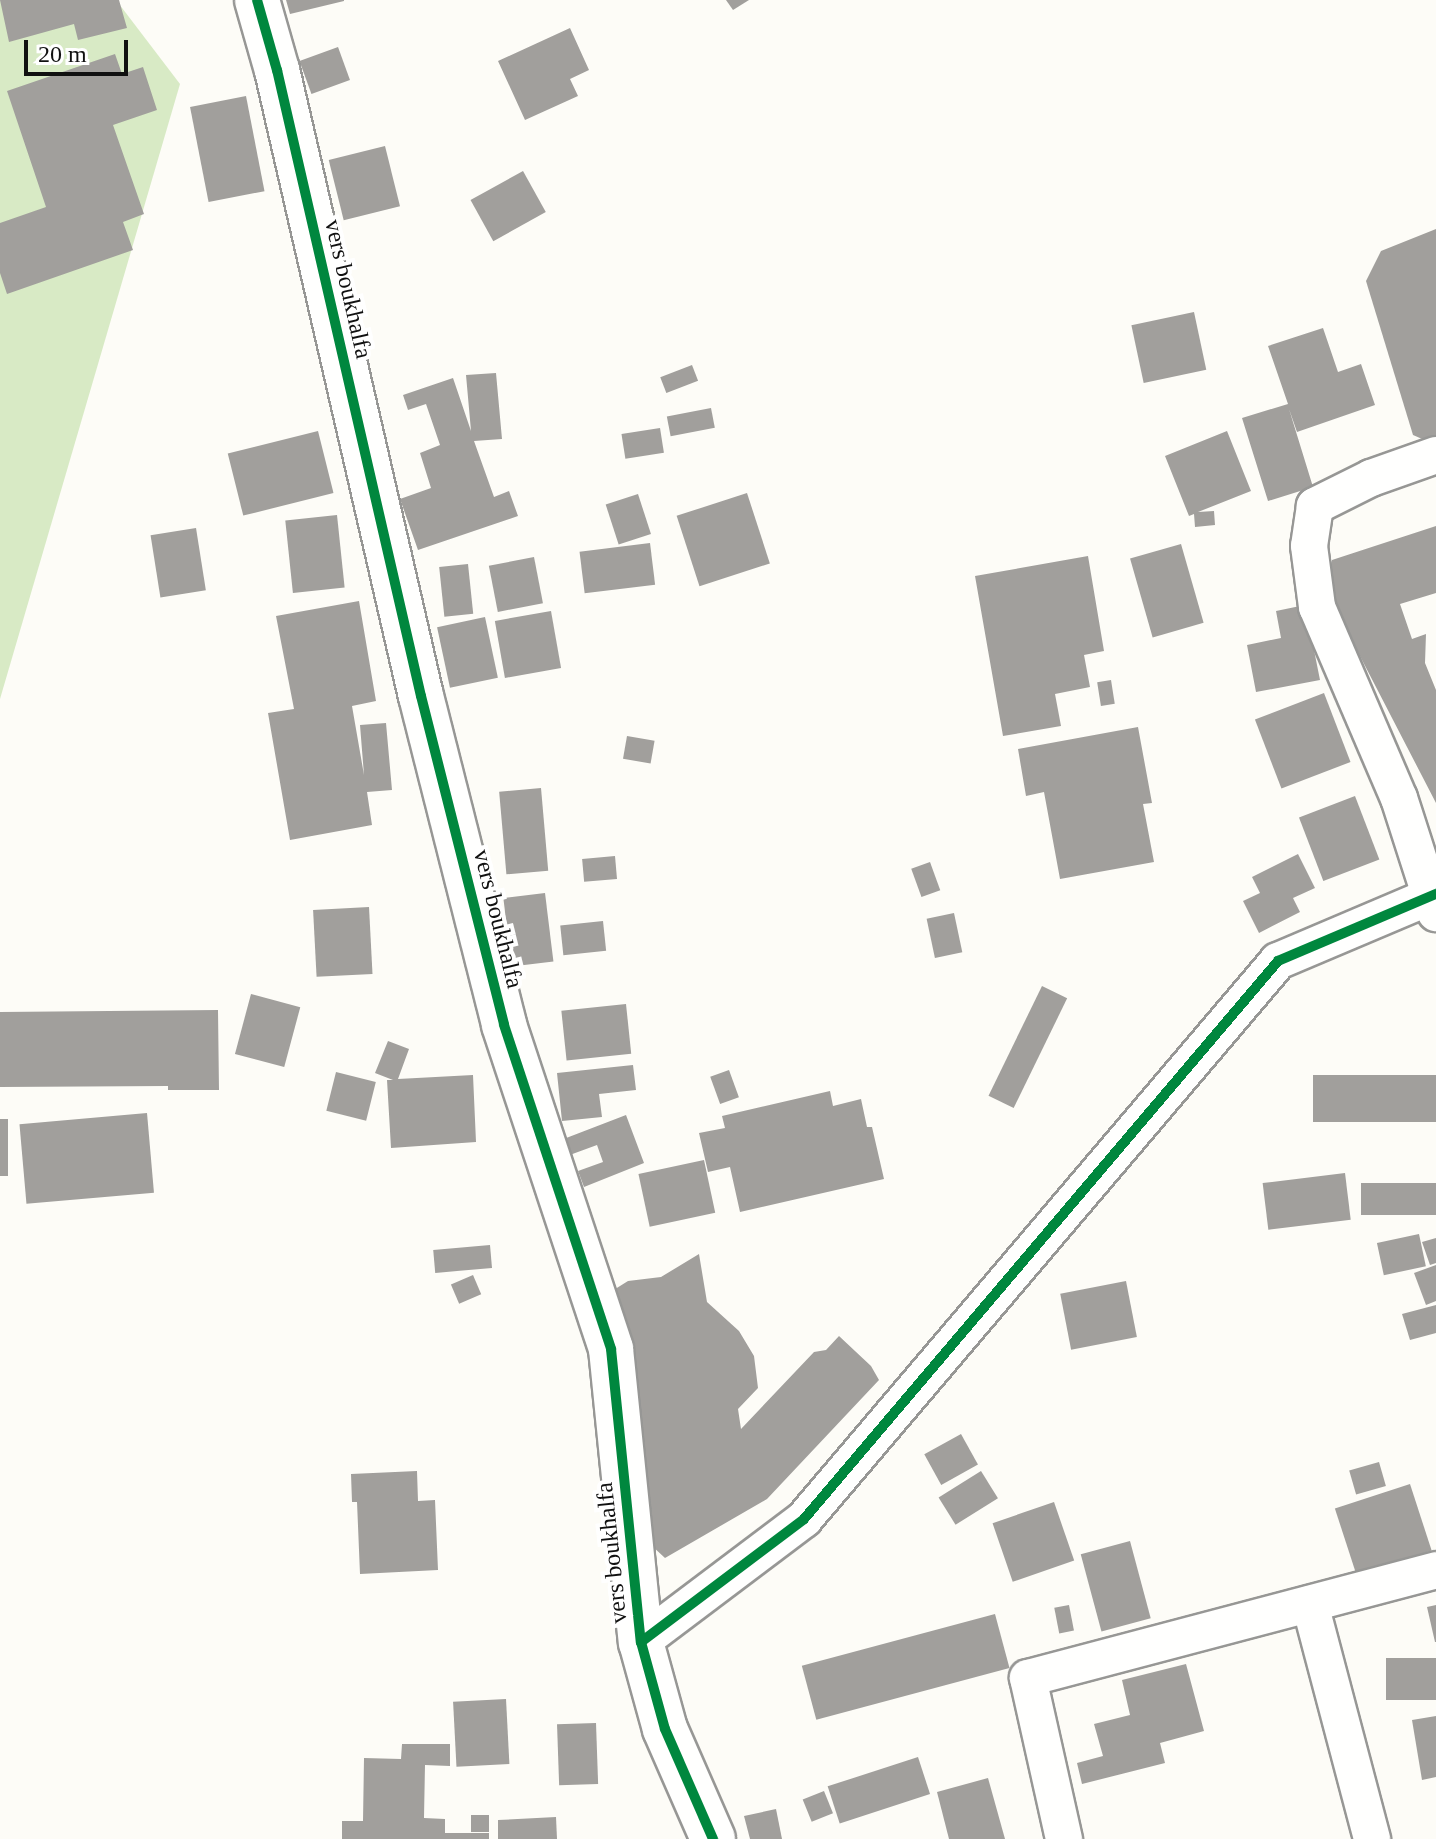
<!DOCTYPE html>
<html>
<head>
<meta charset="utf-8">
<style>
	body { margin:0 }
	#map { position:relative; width:1436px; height:1839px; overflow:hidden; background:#fdfcf7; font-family:Georgia,serif }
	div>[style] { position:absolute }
	.forest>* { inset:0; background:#d8eac5 }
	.building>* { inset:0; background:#a19f9c; transform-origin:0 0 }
	.roads { filter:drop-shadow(2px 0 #979795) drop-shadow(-2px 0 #979795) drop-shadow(0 2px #979795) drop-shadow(0 -2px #979795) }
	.minor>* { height:36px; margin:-18px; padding:0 18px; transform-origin:18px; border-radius:18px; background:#fffffe }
	.tertiary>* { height:44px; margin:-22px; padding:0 22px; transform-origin:22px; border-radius:22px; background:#fffffe }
	.cycleway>* { height:10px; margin:-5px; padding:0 5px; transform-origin:5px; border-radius:5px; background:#00873e }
	span { translate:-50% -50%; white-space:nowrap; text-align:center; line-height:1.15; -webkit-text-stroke:8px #fff; paint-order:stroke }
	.street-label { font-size:24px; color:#111 }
	.scale { position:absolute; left:24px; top:40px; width:104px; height:36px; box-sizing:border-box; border:4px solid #111; border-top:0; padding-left:10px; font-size:24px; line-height:28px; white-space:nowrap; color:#111; -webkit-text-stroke:6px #fff; paint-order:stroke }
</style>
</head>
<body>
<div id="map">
	<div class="forest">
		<i style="clip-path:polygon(0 0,116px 0,180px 84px,0 699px)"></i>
	</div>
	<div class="building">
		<i style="clip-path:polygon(0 0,119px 0,127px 28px,78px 40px,74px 24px,9px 42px)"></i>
		<i style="clip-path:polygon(286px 0,344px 0,344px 1px,290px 14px)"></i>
		<i style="clip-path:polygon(726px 0,749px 0,733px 10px)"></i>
		<i style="clip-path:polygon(570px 28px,589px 70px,570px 79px,578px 96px,525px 120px,498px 61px)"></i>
		<i style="left:338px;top:47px;width:35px;height:41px;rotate:70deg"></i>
		<i style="clip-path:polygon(115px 54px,122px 74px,143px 67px,157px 110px,113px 125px,144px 214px,123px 222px,133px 250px,7px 294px,0 273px,0 223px,46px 207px,7px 91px)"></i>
		<i style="left:246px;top:96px;width:97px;height:57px;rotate:79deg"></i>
		<i style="left:385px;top:146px;width:62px;height:58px;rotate:76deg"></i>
		<i style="left:523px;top:171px;width:47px;height:60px;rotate:61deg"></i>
		<i style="clip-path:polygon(1436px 229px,1436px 445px,1413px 435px,1366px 281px,1381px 251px)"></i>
		<i style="left:1194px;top:312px;width:59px;height:64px;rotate:78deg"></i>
		<i style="clip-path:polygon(1323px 328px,1338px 372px,1361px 364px,1375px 405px,1297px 432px,1289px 409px,1313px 487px,1268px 501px,1242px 418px,1288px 404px,1268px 346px)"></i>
		<i style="left:692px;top:365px;width:17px;height:34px;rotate:69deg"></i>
		<i style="clip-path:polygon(496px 373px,502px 439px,474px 441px,494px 497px,509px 491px,518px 516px,418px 550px,400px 499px,431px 488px,420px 453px,440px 445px,426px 404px,408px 410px,403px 395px,453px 378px,471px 431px,466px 375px)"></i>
		<i style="left:711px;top:408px;width:20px;height:45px;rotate:79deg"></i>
		<i style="left:660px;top:428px;width:25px;height:39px;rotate:81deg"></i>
		<i style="left:318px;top:431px;width:64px;height:93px;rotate:76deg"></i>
		<i style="clip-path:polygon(1227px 431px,1251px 491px,1198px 512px,1214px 511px,1215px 525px,1195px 527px,1194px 514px,1189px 516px,1165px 456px)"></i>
		<i style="left:747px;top:493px;width:74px;height:74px;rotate:72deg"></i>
		<i style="left:638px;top:494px;width:42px;height:34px;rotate:72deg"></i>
		<i style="left:337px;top:515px;width:73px;height:52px;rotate:84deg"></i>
		<i style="clip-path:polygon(1436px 526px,1436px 593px,1400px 604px,1412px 639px,1426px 634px,1425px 663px,1436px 690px,1436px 803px,1332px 602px,1327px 586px,1332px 560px)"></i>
		<i style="left:196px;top:528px;width:63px;height:46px;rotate:81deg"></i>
		<i style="left:650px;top:543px;width:42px;height:71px;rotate:83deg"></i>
		<i style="left:1181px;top:544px;width:82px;height:53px;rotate:74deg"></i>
		<i style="clip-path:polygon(1088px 556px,1104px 651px,1084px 655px,1090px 687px,1055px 694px,1061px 726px,1003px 736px,975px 576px)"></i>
		<i style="left:534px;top:557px;width:47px;height:46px;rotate:79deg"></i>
		<i style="left:468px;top:564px;width:50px;height:29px;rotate:84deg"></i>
		<i style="clip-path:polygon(359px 601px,376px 701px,352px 706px,364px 775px,360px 725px,386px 723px,392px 790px,367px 792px,372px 825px,290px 840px,268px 713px,294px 709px,276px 616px)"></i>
		<i style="clip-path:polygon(1305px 605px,1320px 680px,1256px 692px,1247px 645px,1281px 638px,1276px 611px)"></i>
		<i style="left:551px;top:611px;width:58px;height:57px;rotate:80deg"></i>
		<i style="left:485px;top:617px;width:62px;height:49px;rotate:78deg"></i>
		<i style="left:1111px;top:680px;width:24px;height:14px;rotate:81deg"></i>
		<i style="left:1324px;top:693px;width:74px;height:74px;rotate:69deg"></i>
		<i style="clip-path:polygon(1138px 727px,1152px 803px,1143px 804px,1154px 862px,1060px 879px,1044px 792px,1026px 796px,1018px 749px)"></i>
		<i style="left:627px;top:736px;width:28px;height:23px;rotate:10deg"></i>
		<i style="left:541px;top:788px;width:83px;height:42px;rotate:85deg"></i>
		<i style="left:1355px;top:796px;width:68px;height:60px;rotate:69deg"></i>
		<i style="clip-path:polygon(1298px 854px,1315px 888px,1293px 898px,1300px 912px,1259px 933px,1243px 901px,1260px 893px,1252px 877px)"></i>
		<i style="left:615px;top:856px;width:23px;height:33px;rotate:85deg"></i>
		<i style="left:930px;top:862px;width:30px;height:20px;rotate:70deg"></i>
		<i style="left:545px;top:893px;width:69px;height:42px;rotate:83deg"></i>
		<i style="left:369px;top:907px;width:67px;height:56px;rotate:87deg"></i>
		<i style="left:954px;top:913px;width:40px;height:28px;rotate:78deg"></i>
		<i style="left:603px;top:921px;width:30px;height:43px;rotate:84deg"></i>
		<i style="left:1042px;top:986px;width:28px;height:122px;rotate:26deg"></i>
		<i style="left:251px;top:994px;width:51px;height:62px;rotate:15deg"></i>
		<i style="left:626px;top:1004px;width:50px;height:65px;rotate:84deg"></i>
		<i style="clip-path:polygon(218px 1010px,219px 1090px,168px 1090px,168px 1086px,0 1087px,0 1012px)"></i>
		<i style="clip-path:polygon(388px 1041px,409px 1049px,398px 1079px,473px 1075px,476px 1142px,391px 1148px,387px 1080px,393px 1080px,375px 1073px)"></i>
		<i style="clip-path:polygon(633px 1065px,636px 1090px,599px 1094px,602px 1117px,562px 1121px,557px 1073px)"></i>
		<i style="left:729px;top:1070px;width:29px;height:20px;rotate:70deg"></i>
		<i style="left:336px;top:1072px;width:41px;height:40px;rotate:14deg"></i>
		<i style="left:1436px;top:1075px;width:47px;height:123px;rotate:90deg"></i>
		<i style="clip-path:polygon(830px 1091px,833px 1106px,861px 1099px,867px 1127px,872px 1127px,884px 1179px,740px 1212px,730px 1167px,708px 1172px,699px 1133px,725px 1128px,722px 1116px)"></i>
		<i style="left:147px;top:1113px;width:80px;height:128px;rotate:85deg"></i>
		<i style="clip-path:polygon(626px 1115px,644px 1163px,584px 1187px,578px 1171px,603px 1162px,597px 1145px,567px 1156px,561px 1140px)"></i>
		<i style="left:0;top:1119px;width:8px;height:57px"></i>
		<i style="left:704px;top:1160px;width:54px;height:67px;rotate:78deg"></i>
		<i style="left:1345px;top:1173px;width:47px;height:83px;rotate:83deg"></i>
		<i style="left:1436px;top:1183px;width:32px;height:75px;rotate:90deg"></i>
		<i style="left:1419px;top:1234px;width:33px;height:43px;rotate:78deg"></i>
		<i style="clip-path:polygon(1436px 1238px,1436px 1263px,1430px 1265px,1422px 1242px)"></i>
		<i style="left:490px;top:1245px;width:23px;height:57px;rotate:85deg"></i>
		<i style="clip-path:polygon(699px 1254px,707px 1302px,739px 1331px,754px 1356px,758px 1388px,738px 1409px,741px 1429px,814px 1352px,826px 1350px,839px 1336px,871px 1366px,879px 1380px,767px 1499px,665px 1558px,651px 1545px,612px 1291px,628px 1281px,661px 1277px)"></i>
		<i style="clip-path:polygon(1436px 1265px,1436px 1301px,1426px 1305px,1414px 1273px)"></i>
		<i style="left:473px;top:1275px;width:21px;height:24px;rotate:67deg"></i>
		<i style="left:1126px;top:1281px;width:57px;height:67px;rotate:79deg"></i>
		<i style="clip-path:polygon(1436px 1305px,1436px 1333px,1410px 1340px,1402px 1314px)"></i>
		<i style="left:961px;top:1434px;width:35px;height:42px;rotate:61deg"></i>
		<i style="left:1379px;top:1462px;width:25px;height:31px;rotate:74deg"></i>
		<i style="clip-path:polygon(417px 1471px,418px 1501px,435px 1500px,438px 1570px,360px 1574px,357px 1502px,352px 1502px,351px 1474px)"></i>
		<i style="left:981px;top:1471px;width:32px;height:50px;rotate:58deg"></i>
		<i style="left:1410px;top:1484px;width:70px;height:79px;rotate:72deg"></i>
		<i style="left:1054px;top:1502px;width:62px;height:65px;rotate:71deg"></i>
		<i style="left:1130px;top:1541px;width:80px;height:51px;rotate:75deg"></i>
		<i style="left:1069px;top:1605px;width:26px;height:15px;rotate:79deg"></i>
		<i style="clip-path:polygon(1436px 1605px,1436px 1642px,1435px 1642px,1427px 1607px)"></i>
		<i style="left:995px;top:1614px;width:56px;height:200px;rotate:75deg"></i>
		<i style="left:1436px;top:1658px;width:42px;height:50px;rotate:90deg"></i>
		<i style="clip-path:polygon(1186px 1664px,1204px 1731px,1160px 1743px,1165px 1763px,1082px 1784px,1077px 1763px,1103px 1756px,1094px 1724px,1130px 1715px,1122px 1680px)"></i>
		<i style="left:506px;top:1699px;width:65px;height:53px;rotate:87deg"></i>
		<i style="clip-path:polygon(1436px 1716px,1436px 1777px,1422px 1780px,1412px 1720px)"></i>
		<i style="left:596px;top:1723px;width:61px;height:39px;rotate:88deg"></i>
		<i style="clip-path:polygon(402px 1744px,450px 1744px,450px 1766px,425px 1765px,424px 1818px,445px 1819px,445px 1833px,489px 1833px,489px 1839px,342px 1839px,342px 1821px,363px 1821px,364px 1758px,401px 1759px)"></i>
		<i style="left:918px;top:1757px;width:39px;height:95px;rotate:72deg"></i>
		<i style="clip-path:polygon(988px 1778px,1005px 1839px,949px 1839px,937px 1792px)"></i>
		<i style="left:824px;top:1791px;width:24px;height:23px;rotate:68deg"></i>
		<i style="clip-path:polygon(776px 1809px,782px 1839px,750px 1839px,744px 1816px)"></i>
		<i style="left:471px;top:1815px;width:18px;height:17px"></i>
		<i style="clip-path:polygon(556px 1817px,557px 1839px,498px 1839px,498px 1820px)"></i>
	</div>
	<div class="roads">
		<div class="minor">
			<i style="left:1436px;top:455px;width:69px;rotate:160.5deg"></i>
			<i style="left:1371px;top:478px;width:63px;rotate:153.4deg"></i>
			<i style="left:1315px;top:506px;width:40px;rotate:98.5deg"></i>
			<i style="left:1309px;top:546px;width:62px;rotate:82.5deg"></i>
			<i style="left:1317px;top:607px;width:208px;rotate:66.8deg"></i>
			<i style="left:1399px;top:798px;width:121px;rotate:72.2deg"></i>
			<i style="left:1310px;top:1604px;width:243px;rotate:75.2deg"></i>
			<i style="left:641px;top:1642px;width:204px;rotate:-37deg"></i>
			<i style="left:804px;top:1519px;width:732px;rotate:-49.65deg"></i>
			<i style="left:1278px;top:961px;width:172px;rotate:-23deg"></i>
			<i style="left:1064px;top:1839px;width:165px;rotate:-102.6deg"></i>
			<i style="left:1028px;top:1678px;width:422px;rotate:-14.8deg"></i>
		</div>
		<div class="tertiary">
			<i style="left:257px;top:0;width:73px;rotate:74.1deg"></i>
			<i style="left:277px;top:70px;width:642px;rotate:77.05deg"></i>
			<i style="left:421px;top:696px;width:339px;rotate:75.8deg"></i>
			<i style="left:504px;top:1025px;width:341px;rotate:71.7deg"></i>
			<i style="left:611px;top:1349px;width:295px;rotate:84.2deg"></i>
			<i style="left:641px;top:1642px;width:90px;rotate:74.6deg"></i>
			<i style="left:665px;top:1729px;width:120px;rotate:66.4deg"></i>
		</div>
	</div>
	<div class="cycleway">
		<i style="left:257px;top:0;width:73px;rotate:74.1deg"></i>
		<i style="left:277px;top:70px;width:642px;rotate:77.05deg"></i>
		<i style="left:421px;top:696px;width:339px;rotate:75.8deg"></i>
		<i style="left:504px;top:1025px;width:341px;rotate:71.7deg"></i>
		<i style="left:611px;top:1349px;width:295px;rotate:84.2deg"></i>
		<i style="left:641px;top:1642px;width:90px;rotate:74.6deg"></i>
		<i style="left:665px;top:1729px;width:120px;rotate:66.4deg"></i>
		<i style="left:641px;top:1642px;width:204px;rotate:-37deg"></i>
		<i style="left:804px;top:1519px;width:732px;rotate:-49.65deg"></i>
		<i style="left:1278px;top:961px;width:172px;rotate:-23deg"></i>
	</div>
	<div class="street-label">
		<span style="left:348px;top:289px;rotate:77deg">vers boukhalfa</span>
		<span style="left:498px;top:919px;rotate:76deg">vers boukhalfa</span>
		<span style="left:612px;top:1553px;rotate:-96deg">vers boukhalfa</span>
	</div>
	<div class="scale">20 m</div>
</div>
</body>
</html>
